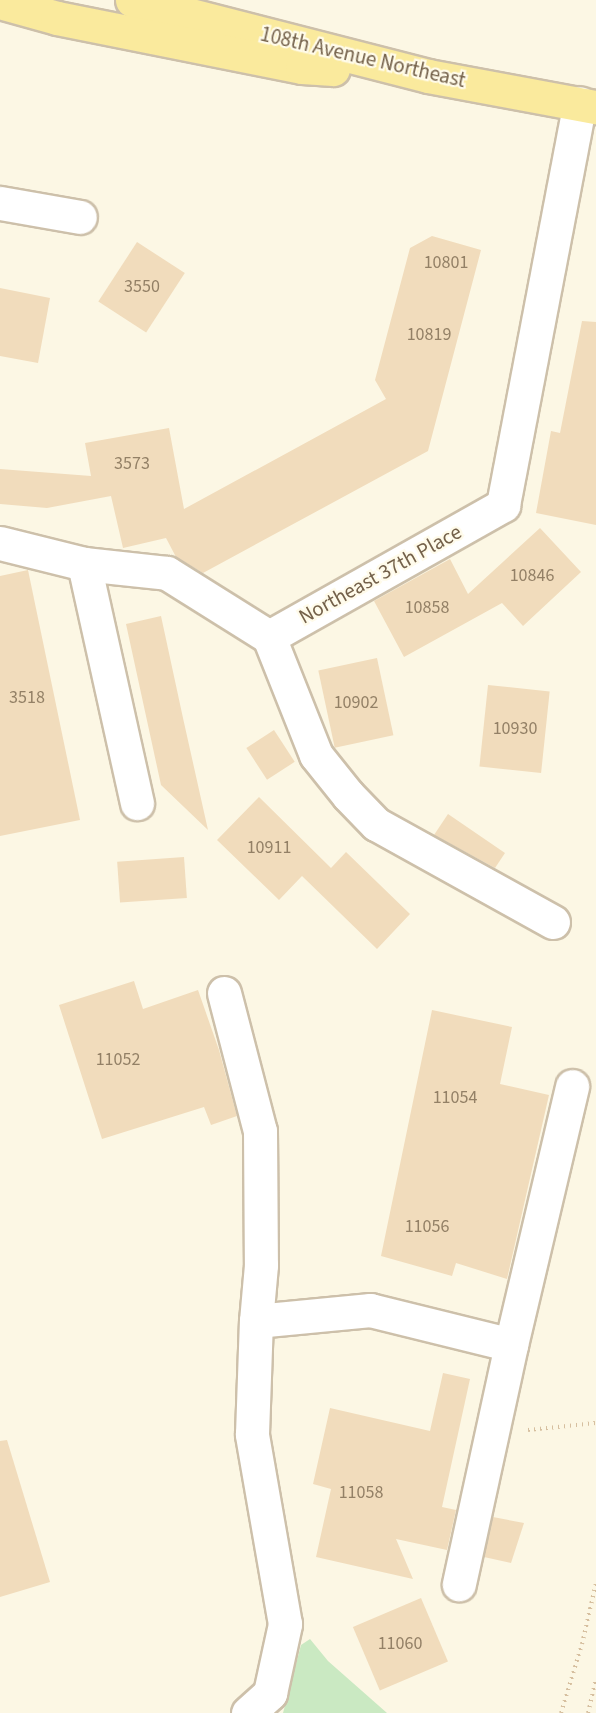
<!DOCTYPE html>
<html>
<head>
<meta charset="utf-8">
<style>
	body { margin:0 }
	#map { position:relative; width:596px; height:1713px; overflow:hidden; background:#fcf7e4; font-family:"Source Sans 3",sans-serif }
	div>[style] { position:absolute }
	.green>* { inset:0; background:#cae9c2 }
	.building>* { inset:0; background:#f1dcbc; transform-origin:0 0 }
	.path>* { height:4px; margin-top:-2px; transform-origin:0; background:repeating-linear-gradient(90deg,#d6bf9f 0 1.5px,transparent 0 6px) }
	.roads { filter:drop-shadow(2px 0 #cdc0aa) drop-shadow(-2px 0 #cdc0aa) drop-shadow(0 2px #cdc0aa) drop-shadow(0 -2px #cdc0aa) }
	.minor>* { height:33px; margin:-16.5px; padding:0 16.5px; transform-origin:16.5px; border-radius:16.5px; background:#fff }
	.major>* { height:33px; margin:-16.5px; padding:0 16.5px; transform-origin:16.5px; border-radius:16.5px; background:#faea9d }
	span { translate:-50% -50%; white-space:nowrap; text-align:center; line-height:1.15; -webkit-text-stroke:4.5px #fffbea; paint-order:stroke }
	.number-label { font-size:18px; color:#938066 }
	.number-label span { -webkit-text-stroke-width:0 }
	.street-label { font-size:21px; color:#74614a }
</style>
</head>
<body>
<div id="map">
	<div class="green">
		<i style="clip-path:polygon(310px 1639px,328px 1661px,387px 1713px,283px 1713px,301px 1645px)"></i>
	</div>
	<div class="building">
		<i style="clip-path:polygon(432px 236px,481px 250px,428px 451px,203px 573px,176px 557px,166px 538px,123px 548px,111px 496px,47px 508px,0 504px,0 469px,91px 476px,85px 443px,169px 428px,184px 509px,386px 399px,375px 380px,410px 248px)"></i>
		<i style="left:137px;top:242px;width:57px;height:71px;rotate:33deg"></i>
		<i style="clip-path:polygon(0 288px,50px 298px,38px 363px,0 356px)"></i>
		<i style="clip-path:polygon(582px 321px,596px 322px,596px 525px,536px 513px,551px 431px,560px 433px)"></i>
		<i style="clip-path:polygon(540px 528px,581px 572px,523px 626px,502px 603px,404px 657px,374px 601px,450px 559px,468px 594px)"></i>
		<i style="clip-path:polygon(28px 570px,80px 820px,0 836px,0 576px)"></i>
		<i style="clip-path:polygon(161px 616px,183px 718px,208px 830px,161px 785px,126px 624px)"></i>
		<i style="left:377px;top:658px;width:79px;height:60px;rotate:78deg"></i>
		<i style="left:488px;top:685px;width:62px;height:82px;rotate:6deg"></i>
		<i style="left:274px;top:730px;width:38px;height:33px;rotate:57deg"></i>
		<i style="clip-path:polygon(259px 797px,331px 868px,346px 852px,410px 914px,377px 949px,302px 876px,279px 900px,217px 840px)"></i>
		<i style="clip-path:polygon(448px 814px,505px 853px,495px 868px,434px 835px)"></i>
		<i style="left:184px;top:857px;width:41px;height:67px;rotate:86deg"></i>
		<i style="clip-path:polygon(134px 981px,143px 1009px,198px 990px,219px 1050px,237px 1116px,211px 1125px,204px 1107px,102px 1139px,59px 1005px)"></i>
		<i style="clip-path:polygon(432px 1010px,512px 1027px,500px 1084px,549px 1095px,507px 1279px,456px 1263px,452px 1276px,381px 1256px)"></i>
		<i style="clip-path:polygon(443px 1373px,470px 1379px,442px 1507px,456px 1510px,447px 1550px,396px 1539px,413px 1579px,316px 1557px,331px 1489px,313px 1484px,330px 1408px,430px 1431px)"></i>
		<i style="clip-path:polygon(7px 1440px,50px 1582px,0 1597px,0 1441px)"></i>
		<i style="clip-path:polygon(493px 1517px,524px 1523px,511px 1563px,484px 1557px)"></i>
		<i style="left:421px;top:1598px;width:69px;height:74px;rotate:67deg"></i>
	</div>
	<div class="path">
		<i style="left:528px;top:1430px;width:68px;rotate:-5.9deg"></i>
		<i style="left:561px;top:1713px;width:72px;rotate:-73.1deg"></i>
		<i style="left:582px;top:1644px;width:63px;rotate:-77.1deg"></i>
		<i style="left:588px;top:1713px;width:35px;rotate:-77deg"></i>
	</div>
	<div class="roads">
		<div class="minor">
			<i style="left:0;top:203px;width:81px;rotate:9.9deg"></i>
			<i style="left:0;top:543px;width:87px;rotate:14deg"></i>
			<i style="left:84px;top:564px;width:83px;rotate:6.2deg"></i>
			<i style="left:167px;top:573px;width:120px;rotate:32.1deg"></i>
			<i style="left:84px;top:564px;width:245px;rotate:77.5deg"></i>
			<i style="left:553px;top:922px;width:202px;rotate:-151deg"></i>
			<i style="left:376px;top:824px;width:40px;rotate:-134deg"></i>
			<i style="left:348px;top:795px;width:51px;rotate:-128.7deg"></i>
			<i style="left:316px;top:755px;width:127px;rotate:-111.7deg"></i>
			<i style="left:269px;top:637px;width:269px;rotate:-29.4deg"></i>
			<i style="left:503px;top:505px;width:409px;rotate:-79.2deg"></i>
			<i style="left:224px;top:993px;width:143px;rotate:75.4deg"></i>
			<i style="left:260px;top:1131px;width:134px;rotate:89.6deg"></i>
			<i style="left:261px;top:1265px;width:56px;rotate:95.1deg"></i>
			<i style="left:511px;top:1345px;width:266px;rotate:-76.7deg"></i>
			<i style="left:248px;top:1713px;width:30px;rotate:-42deg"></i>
			<i style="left:270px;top:1693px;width:71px;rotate:-77.7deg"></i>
			<i style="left:285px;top:1624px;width:193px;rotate:-99.9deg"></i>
			<i style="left:252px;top:1434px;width:113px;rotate:-88deg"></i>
			<i style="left:256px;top:1321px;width:115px;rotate:-5.5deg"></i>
			<i style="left:370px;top:1310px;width:145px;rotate:13.9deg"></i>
			<i style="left:511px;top:1345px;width:245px;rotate:102.3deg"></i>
		</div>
		<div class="major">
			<i style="left:132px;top:0;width:306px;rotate:14.4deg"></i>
			<i style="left:428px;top:76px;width:171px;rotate:10.5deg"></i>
			<i style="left:0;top:2px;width:59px;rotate:15.7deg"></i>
			<i style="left:57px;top:18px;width:250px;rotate:11.3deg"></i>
			<i style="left:302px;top:67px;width:31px;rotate:4deg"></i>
		</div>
	</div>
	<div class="number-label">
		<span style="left:446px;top:263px">10801</span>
		<span style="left:142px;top:287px">3550</span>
		<span style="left:429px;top:335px">10819</span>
		<span style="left:132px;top:464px">3573</span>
		<span style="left:532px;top:576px">10846</span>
		<span style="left:427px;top:608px">10858</span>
		<span style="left:27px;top:698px">3518</span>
		<span style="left:356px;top:703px">10902</span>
		<span style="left:515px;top:729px">10930</span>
		<span style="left:269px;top:848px">10911</span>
		<span style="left:118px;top:1060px">11052</span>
		<span style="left:455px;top:1098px">11054</span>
		<span style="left:427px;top:1227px">11056</span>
		<span style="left:361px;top:1493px">11058</span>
		<span style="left:400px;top:1644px">11060</span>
	</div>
	<div class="street-label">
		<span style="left:363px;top:57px;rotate:13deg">108th Avenue Northeast</span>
		<span style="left:380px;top:574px;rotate:-29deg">Northeast 37th Place</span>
	</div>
</div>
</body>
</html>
